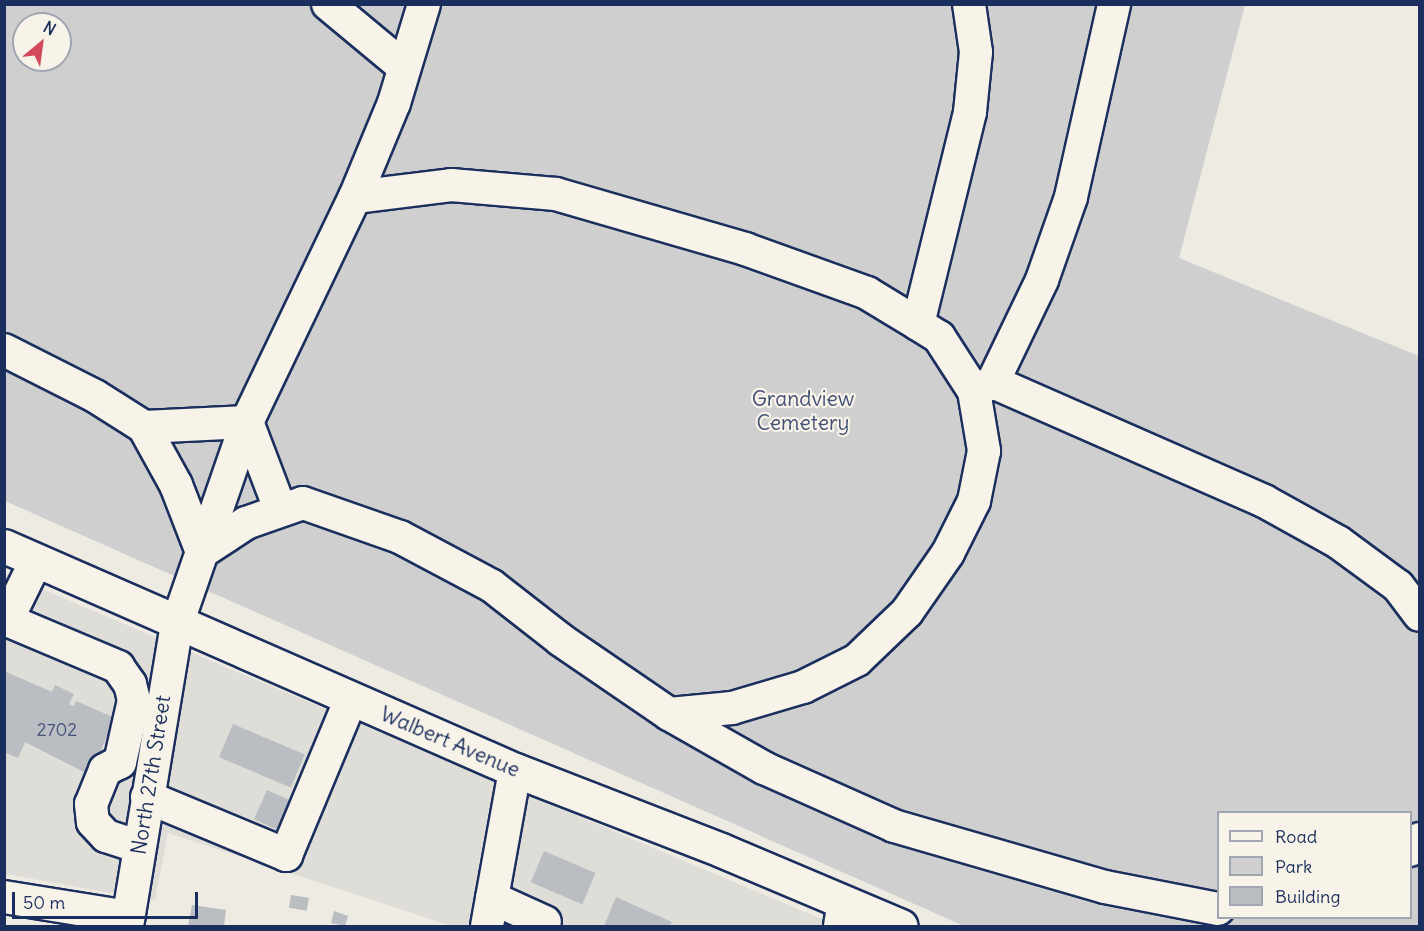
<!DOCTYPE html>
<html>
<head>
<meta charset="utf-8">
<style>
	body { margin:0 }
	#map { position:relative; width:1424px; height:931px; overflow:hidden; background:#eeebe2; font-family:Delius,sans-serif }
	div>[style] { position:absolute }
	.built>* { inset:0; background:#deddd8 }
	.green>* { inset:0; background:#cfcfcf }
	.building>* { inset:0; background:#babdc2; transform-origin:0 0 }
	.roads { filter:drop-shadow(2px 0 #1b2f5e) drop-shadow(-2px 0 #1b2f5e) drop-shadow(0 2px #1b2f5e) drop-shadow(0 -2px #1b2f5e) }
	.minor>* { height:32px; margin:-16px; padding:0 16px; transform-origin:16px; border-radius:16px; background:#f7f3e8 }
	.major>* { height:33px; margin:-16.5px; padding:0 16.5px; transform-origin:16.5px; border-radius:16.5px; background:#f7f3e8 }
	span { translate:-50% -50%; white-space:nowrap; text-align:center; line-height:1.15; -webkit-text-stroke:4.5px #f7f3e8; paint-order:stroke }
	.number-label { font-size:18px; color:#435277 }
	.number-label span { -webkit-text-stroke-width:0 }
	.park-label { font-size:21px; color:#3f4f75 }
	.street-label { font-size:21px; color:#1b2f5e }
	.frame { position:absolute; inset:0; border:6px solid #1b2f5e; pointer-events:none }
	.legend { position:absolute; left:1217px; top:811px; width:195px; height:108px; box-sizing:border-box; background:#f7f3e8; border:2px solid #9fa5b1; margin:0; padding:8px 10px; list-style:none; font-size:18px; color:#1b2f5e }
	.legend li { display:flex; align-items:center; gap:12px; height:30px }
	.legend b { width:30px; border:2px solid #9fa5b1 }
	.north { position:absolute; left:12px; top:12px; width:60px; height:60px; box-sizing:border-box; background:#f7f3e8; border:2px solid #9fa5b1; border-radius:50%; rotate:29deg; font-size:16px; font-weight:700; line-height:24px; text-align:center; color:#1b2f5e }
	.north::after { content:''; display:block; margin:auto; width:21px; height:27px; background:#d1495b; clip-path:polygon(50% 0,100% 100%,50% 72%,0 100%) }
	.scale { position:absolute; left:12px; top:892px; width:186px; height:27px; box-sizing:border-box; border:3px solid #1b2f5e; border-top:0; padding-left:8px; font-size:18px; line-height:21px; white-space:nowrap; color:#1b2f5e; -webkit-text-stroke:4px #f7f3e8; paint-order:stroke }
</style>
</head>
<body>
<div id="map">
	<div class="built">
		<i style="clip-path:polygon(4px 573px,838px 926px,452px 926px,168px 833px,155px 901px,5px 874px)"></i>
	</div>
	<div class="green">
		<i style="clip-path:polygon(evenodd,5px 5px,1245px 5px,1179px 258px,1419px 356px,1419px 926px,964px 926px,5px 501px,5px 5px,24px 24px,60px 24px,60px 60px,24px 60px,24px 24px,5px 5px,1218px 812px,1410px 812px,1410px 918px,1218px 918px,1218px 812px)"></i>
	</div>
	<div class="building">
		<i style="clip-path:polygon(4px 671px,52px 692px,55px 685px,74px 694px,69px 704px,74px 706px,76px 701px,115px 718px,90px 775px,25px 742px,18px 758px,4px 752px)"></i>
		<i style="left:233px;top:724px;width:78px;height:36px;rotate:23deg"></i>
		<i style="left:267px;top:790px;width:36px;height:32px;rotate:24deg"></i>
		<i style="left:544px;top:851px;width:56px;height:34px;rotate:23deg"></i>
		<i style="left:291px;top:895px;width:18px;height:13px;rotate:9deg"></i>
		<i style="clip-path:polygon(616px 897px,672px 922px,670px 926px,604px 926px)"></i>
		<i style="clip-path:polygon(192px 905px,226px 910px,224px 926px,188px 926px)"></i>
		<i style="clip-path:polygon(334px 911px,348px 916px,345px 926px,331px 923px)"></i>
	</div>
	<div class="roads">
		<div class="minor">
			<i style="left:328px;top:4px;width:99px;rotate:39.7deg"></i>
			<i style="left:355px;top:197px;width:97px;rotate:-7.1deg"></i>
			<i style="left:451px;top:185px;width:105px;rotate:4.9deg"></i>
			<i style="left:556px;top:194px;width:197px;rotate:16.2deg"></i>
			<i style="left:745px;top:249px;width:130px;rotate:19.8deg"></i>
			<i style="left:867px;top:293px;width:60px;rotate:31.3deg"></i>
			<i style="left:918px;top:324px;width:25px;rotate:32deg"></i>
			<i style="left:939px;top:337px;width:64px;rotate:57.1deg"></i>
			<i style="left:974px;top:391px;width:61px;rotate:80.5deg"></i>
			<i style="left:984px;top:451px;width:51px;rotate:101.3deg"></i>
			<i style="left:974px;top:501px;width:58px;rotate:116.6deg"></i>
			<i style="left:948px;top:553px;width:72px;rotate:124.8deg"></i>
			<i style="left:907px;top:612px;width:69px;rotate:136.2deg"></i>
			<i style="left:857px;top:660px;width:60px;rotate:153.4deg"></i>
			<i style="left:803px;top:687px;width:74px;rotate:163.5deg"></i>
			<i style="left:732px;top:708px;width:63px;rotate:174.6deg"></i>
			<i style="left:918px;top:324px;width:218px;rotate:-76.2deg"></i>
			<i style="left:970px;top:112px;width:60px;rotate:-84.3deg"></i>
			<i style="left:976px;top:52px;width:49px;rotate:-98.3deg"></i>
			<i style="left:4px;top:350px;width:102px;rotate:26.8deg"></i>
			<i style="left:95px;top:396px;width:58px;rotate:32.3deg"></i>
			<i style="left:144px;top:427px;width:103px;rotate:-2.8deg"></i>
			<i style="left:247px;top:422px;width:250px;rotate:-64.4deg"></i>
			<i style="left:355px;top:197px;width:102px;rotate:-67.5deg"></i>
			<i style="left:394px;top:103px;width:103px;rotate:-73.1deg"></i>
			<i style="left:993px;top:382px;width:296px;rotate:23.7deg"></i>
			<i style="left:1264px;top:501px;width:85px;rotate:29deg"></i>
			<i style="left:1338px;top:542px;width:74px;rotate:36.3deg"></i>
			<i style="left:1398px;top:586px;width:36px;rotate:53deg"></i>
			<i style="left:974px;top:391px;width:21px;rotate:-25deg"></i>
			<i style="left:993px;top:382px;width:113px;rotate:-64.3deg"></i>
			<i style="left:1042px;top:280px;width:88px;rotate:-70.7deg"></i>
			<i style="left:1071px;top:197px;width:198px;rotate:-77.4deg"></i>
			<i style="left:247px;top:422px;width:93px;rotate:69.2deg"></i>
			<i style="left:144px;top:427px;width:66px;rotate:61.1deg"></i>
			<i style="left:176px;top:485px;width:72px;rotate:68.8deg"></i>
			<i style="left:202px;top:552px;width:138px;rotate:-70.9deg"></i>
			<i style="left:36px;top:561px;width:66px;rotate:116.2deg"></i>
			<i style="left:7px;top:620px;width:121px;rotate:22.9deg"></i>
			<i style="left:118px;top:667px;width:21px;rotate:55deg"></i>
			<i style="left:130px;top:684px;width:16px;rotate:76deg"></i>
			<i style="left:134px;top:700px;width:64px;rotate:102.7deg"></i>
			<i style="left:120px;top:762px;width:17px;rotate:152deg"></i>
			<i style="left:105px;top:770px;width:37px;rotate:112deg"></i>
			<i style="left:91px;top:804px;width:18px;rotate:84deg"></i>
			<i style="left:93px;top:822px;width:19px;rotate:47deg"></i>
			<i style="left:106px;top:836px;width:35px;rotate:18deg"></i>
			<i style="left:147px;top:797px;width:151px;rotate:22.6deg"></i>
			<i style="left:286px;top:855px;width:169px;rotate:-67.4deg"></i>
			<i style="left:1410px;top:850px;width:15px;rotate:-48deg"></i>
			<i style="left:4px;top:897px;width:126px;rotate:9.2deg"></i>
			<i style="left:492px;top:898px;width:58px;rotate:24.4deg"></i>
			<i style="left:127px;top:926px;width:306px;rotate:-80.6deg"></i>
			<i style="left:177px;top:624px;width:76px;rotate:-70.9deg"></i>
			<i style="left:202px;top:552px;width:53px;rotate:-33.4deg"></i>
			<i style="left:246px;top:523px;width:60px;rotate:-19.3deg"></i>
			<i style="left:303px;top:503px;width:103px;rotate:19.3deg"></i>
			<i style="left:400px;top:537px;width:104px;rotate:28deg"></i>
			<i style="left:492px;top:586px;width:88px;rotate:38deg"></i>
			<i style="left:561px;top:640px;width:131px;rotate:34.4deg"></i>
			<i style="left:669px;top:714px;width:109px;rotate:29.6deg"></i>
			<i style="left:764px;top:768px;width:142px;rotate:24deg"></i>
			<i style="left:894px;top:826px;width:220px;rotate:16.1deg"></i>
			<i style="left:1105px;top:887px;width:115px;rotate:11deg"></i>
			<i style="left:487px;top:926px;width:158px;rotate:-79.8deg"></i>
			<i style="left:840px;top:926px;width:24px;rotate:-81deg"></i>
		</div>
		<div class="major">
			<i style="left:4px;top:546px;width:558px;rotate:23.67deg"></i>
			<i style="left:515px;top:770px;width:221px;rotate:21.2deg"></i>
			<i style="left:721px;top:850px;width:195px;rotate:22.9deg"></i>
		</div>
	</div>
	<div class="number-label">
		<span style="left:57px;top:730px">2702</span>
	</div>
	<div class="park-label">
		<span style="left:803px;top:411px">Grandview<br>Cemetery</span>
	</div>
	<div class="street-label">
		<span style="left:450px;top:742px;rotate:23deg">Walbert Avenue</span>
		<span style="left:151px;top:775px;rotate:-81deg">North 27th Street</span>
	</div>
	<div class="frame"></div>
	<ul class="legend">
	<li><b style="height:8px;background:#f7f3e8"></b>Road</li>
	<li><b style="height:16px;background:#cfcfcf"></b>Park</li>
	<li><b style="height:16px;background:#babdc2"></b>Building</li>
	</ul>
	<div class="north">N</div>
	<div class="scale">50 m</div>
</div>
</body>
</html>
